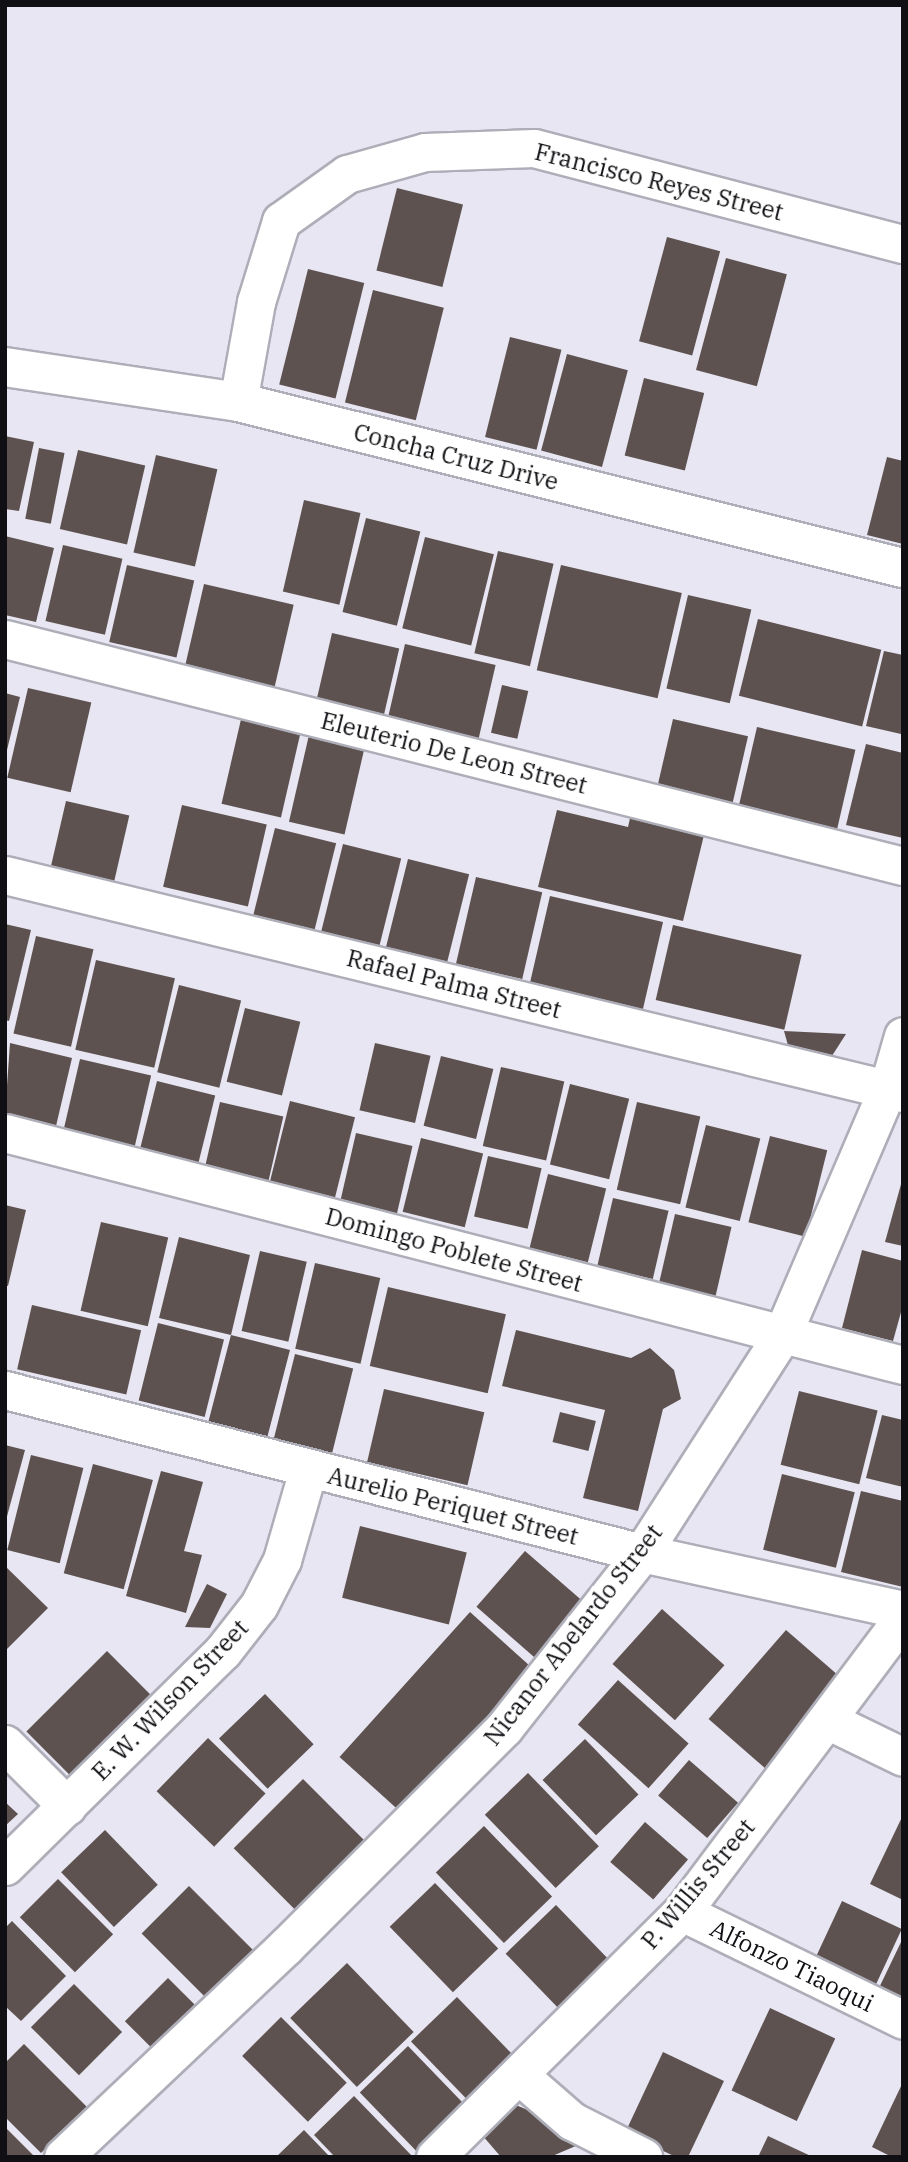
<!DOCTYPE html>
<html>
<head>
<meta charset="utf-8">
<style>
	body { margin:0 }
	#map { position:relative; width:908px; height:2162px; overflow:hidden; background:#e7e6f2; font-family:"IBM Plex Serif",serif }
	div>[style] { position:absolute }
	.building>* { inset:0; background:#5e5250; transform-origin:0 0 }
	.roads { filter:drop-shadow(2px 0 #aeaeb9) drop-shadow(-2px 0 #aeaeb9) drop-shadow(0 2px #aeaeb9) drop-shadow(0 -2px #aeaeb9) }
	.street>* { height:37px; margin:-18.5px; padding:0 18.5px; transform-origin:18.5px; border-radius:18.5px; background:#fff }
	.secondary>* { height:38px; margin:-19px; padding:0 19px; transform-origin:19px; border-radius:19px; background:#fff }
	span { translate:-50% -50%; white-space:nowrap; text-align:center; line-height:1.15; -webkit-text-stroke:7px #fff; paint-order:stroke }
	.street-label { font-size:24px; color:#101014 }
	.frame { position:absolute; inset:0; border:7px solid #101014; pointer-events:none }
</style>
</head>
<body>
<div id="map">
	<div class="building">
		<i style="left:397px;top:188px;width:68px;height:85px;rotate:14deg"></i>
		<i style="left:667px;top:237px;width:55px;height:108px;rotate:15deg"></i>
		<i style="left:726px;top:258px;width:63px;height:116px;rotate:15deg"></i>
		<i style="left:308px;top:269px;width:58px;height:119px;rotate:14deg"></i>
		<i style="left:373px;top:290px;width:73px;height:116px;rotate:14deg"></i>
		<i style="left:510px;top:337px;width:53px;height:103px;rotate:14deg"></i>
		<i style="left:567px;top:354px;width:63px;height:100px;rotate:15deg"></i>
		<i style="left:644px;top:378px;width:62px;height:80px;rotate:14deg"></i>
		<i style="clip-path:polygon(5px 436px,34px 442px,19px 511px,5px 509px)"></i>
		<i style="left:39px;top:448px;width:26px;height:72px;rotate:11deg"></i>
		<i style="left:78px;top:450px;width:69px;height:81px;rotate:13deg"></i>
		<i style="left:156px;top:455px;width:63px;height:100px;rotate:13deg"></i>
		<i style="clip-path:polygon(887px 457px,903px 461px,903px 544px,867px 535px)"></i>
		<i style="left:304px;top:500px;width:58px;height:94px;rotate:13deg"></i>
		<i style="left:366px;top:518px;width:56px;height:97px;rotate:14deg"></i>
		<i style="clip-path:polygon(5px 536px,54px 548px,36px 622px,5px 615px)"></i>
		<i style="left:425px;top:537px;width:71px;height:94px;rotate:14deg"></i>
		<i style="left:63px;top:545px;width:61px;height:78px;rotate:13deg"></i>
		<i style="left:498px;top:551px;width:57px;height:105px;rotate:13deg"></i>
		<i style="left:127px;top:565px;width:69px;height:79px;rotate:13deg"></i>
		<i style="left:561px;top:565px;width:124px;height:108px;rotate:13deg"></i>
		<i style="left:204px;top:584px;width:92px;height:91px;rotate:13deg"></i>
		<i style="left:688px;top:595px;width:65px;height:96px;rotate:13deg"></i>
		<i style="left:758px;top:619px;width:127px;height:79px;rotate:14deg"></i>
		<i style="left:332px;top:633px;width:69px;height:73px;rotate:13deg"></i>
		<i style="left:405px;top:644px;width:93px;height:78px;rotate:13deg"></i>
		<i style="clip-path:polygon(884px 651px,903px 655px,901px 734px,866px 726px)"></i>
		<i style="left:502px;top:685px;width:27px;height:49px;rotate:13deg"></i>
		<i style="left:28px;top:688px;width:65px;height:92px;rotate:13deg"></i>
		<i style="clip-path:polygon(5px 693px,20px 697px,6px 754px,5px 754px)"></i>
		<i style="left:242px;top:715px;width:61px;height:91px;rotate:13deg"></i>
		<i style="left:673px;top:719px;width:77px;height:76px;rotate:13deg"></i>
		<i style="left:757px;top:727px;width:101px;height:81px;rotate:13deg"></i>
		<i style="left:309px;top:735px;width:57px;height:89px;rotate:13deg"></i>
		<i style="clip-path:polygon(866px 744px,903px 753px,903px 838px,846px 825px)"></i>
		<i style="left:66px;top:801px;width:65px;height:67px;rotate:13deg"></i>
		<i style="left:182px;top:805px;width:87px;height:84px;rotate:13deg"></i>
		<i style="clip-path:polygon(557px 810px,628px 827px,631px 814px,705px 831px,683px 921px,538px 887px)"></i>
		<i style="left:275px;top:828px;width:63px;height:94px;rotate:14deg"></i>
		<i style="left:343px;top:844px;width:60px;height:91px;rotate:14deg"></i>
		<i style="left:408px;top:859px;width:63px;height:98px;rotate:14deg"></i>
		<i style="left:476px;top:877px;width:68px;height:89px;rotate:13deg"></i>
		<i style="left:550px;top:896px;width:116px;height:90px;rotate:13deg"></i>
		<i style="clip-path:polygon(5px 924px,31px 930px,9px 1021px,5px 1020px)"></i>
		<i style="left:673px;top:925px;width:132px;height:77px;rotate:13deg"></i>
		<i style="left:36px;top:936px;width:59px;height:100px;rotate:13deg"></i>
		<i style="left:96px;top:960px;width:81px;height:92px;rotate:13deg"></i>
		<i style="left:179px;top:985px;width:64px;height:90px;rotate:14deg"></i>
		<i style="left:245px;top:1008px;width:57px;height:76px;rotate:14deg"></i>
		<i style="clip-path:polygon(784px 1031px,846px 1034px,830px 1059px,789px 1049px)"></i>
		<i style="clip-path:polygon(10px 1043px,72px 1058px,56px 1126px,5px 1114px)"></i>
		<i style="left:375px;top:1043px;width:57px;height:69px;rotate:13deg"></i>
		<i style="left:441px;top:1056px;width:54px;height:72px;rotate:14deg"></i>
		<i style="left:80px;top:1059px;width:73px;height:74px;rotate:13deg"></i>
		<i style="left:501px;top:1067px;width:65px;height:81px;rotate:13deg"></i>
		<i style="left:157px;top:1081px;width:60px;height:75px;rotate:14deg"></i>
		<i style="left:570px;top:1084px;width:61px;height:83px;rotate:14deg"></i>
		<i style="left:290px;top:1101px;width:67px;height:84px;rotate:14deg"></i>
		<i style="left:220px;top:1102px;width:65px;height:71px;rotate:13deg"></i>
		<i style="left:637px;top:1102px;width:65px;height:90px;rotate:13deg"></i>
		<i style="left:706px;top:1125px;width:56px;height:85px;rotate:14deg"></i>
		<i style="left:356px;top:1133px;width:58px;height:72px;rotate:13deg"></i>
		<i style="left:770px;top:1136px;width:59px;height:89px;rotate:14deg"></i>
		<i style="left:421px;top:1138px;width:64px;height:76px;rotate:14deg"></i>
		<i style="left:488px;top:1156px;width:55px;height:62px;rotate:13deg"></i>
		<i style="left:548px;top:1174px;width:60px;height:76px;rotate:14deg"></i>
		<i style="clip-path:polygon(903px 1177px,903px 1246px,885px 1242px)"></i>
		<i style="left:613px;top:1198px;width:57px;height:70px;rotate:13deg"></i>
		<i style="clip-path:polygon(5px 1205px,26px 1210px,8px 1286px,5px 1285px)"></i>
		<i style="left:675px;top:1214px;width:58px;height:76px;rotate:13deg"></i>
		<i style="left:101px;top:1222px;width:69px;height:91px;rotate:13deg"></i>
		<i style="clip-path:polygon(179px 1237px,250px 1255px,231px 1335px,290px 1350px,266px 1442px,207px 1427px,231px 1335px,159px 1318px)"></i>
		<i style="clip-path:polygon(862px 1250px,903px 1261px,903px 1305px,893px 1341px,842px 1328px)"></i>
		<i style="left:260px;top:1251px;width:48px;height:82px;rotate:13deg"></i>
		<i style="left:315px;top:1263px;width:67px;height:88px;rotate:13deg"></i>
		<i style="left:388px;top:1287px;width:121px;height:81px;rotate:13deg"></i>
		<i style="left:32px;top:1305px;width:112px;height:66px;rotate:13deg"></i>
		<i style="left:158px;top:1323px;width:68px;height:80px;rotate:14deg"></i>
		<i style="clip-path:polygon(516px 1330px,631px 1358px,650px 1348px,674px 1370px,681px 1399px,663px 1409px,638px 1511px,583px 1498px,605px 1410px,502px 1386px)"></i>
		<i style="left:295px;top:1354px;width:60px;height:89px;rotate:14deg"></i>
		<i style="left:384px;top:1389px;width:103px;height:75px;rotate:13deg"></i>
		<i style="left:799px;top:1391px;width:81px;height:76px;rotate:14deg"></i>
		<i style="left:560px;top:1412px;width:37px;height:31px;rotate:14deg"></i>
		<i style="clip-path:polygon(882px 1415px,903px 1420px,903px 1487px,866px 1478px)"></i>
		<i style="clip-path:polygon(5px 1445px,25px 1450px,6px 1520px,5px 1520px)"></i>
		<i style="left:31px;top:1455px;width:54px;height:98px;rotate:14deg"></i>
		<i style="left:93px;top:1464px;width:62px;height:113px;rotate:15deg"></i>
		<i style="clip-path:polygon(161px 1471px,203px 1482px,184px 1551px,202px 1555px,186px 1613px,126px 1596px)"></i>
		<i style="left:782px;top:1474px;width:75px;height:78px;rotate:14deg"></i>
		<i style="clip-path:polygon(861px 1491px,903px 1501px,903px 1587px,841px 1572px)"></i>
		<i style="left:360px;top:1526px;width:110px;height:74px;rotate:14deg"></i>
		<i style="left:525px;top:1551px;width:82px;height:74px;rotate:41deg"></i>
		<i style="clip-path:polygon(5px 1566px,48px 1608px,5px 1651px)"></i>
		<i style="clip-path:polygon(207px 1584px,227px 1594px,210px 1628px,185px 1627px)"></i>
		<i style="left:662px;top:1609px;width:84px;height:74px;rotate:42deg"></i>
		<i style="left:470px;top:1612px;width:83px;height:195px;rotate:42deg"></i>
		<i style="left:786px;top:1630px;width:76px;height:118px;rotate:41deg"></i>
		<i style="left:107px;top:1651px;width:61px;height:114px;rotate:45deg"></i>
		<i style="left:618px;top:1680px;width:95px;height:60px;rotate:42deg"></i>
		<i style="left:265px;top:1694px;width:70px;height:64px;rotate:46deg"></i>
		<i style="left:208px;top:1738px;width:80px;height:74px;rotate:44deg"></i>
		<i style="left:585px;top:1739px;width:77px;height:59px;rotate:46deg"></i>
		<i style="left:689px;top:1760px;width:65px;height:47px;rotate:41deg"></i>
		<i style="left:528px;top:1773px;width:102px;height:60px;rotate:46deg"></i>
		<i style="left:303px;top:1779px;width:89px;height:98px;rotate:45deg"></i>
		<i style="clip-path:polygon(5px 1802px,18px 1814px,5px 1826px)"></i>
		<i style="clip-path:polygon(903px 1815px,903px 1900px,870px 1884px)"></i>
		<i style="left:645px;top:1822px;width:57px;height:53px;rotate:41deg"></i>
		<i style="left:484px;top:1826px;width:98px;height:67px;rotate:46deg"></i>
		<i style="left:105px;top:1830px;width:76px;height:61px;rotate:46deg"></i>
		<i style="left:58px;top:1879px;width:78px;height:54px;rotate:45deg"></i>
		<i style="left:435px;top:1883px;width:91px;height:63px;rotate:46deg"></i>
		<i style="left:189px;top:1886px;width:93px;height:67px;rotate:45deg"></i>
		<i style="left:842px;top:1901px;width:66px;height:69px;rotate:25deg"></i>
		<i style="left:556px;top:1905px;width:78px;height:70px;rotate:46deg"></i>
		<i style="clip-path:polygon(12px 1921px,66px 1976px,21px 2021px,5px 2006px,5px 1928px)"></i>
		<i style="clip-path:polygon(903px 1938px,903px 2004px,877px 1992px)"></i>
		<i style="left:347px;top:1963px;width:96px;height:79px;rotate:46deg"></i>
		<i style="left:168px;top:1978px;width:45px;height:61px;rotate:45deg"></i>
		<i style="left:74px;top:1984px;width:68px;height:61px;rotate:45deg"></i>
		<i style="left:457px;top:1997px;width:85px;height:64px;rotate:46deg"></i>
		<i style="left:770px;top:2008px;width:72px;height:91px;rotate:25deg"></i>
		<i style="left:281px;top:2017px;width:93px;height:55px;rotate:45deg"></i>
		<i style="clip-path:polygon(24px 2044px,87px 2107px,41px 2153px,5px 2117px,5px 2063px)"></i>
		<i style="left:408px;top:2046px;width:82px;height:67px;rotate:46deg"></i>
		<i style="clip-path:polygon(663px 2052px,724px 2081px,688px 2157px,676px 2157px,625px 2133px)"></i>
		<i style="clip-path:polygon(903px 2082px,903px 2157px,892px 2157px,872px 2147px)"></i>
		<i style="clip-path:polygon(354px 2096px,413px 2157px,335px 2157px,314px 2135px)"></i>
		<i style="clip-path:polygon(511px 2103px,559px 2123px,578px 2145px,550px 2157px,501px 2157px,476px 2128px)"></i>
		<i style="clip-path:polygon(5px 2127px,35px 2157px,5px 2157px)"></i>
		<i style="clip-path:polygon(304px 2130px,330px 2157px,276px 2157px)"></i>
		<i style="clip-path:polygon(768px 2136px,813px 2157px,758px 2157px)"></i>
	</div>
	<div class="roads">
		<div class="street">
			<i style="left:238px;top:402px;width:102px;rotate:-79.8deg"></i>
			<i style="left:256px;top:302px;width:85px;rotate:-72.8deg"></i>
			<i style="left:281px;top:221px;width:81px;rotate:-35.5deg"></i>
			<i style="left:347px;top:174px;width:81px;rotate:-15.8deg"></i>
			<i style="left:425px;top:152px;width:109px;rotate:-2.1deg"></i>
			<i style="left:534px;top:148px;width:381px;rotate:14.6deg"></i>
			<i style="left:5px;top:639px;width:926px;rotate:14.19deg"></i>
			<i style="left:5px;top:875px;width:924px;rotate:13.65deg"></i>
			<i style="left:5px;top:1133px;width:927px;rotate:14.49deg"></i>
			<i style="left:5px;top:1390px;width:658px;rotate:14.35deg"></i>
			<i style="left:642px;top:1553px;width:267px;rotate:12.3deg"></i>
			<i style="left:829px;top:1721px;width:82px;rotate:25.9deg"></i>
			<i style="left:5px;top:1744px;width:88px;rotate:45deg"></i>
			<i style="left:5px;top:1866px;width:306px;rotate:-44.6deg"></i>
			<i style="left:223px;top:1651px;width:58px;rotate:-52deg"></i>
			<i style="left:259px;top:1605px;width:51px;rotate:-62.9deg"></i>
			<i style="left:282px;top:1560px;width:94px;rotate:-73.9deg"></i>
			<i style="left:682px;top:1912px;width:246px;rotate:26deg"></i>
			<i style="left:519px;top:2075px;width:70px;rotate:41deg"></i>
			<i style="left:572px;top:2121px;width:80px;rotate:26.9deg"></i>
			<i style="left:63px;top:2157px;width:306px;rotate:-43.4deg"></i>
			<i style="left:285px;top:1947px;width:310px;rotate:-45deg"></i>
			<i style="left:504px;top:1728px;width:223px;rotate:-51.7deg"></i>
			<i style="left:642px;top:1553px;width:259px;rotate:-57.3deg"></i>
			<i style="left:782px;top:1335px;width:269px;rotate:-66.8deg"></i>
			<i style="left:888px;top:1088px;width:54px;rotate:-73.9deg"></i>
			<i style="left:435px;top:2157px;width:348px;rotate:-44.8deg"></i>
			<i style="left:682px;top:1912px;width:368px;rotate:-53.1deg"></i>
		</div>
		<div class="secondary">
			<i style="left:5px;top:367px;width:236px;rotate:8.5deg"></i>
			<i style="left:238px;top:402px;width:685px;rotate:14.02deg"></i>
		</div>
	</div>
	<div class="street-label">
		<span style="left:659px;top:182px;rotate:14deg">Francisco Reyes Street</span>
		<span style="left:456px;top:457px;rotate:14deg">Concha Cruz Drive</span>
		<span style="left:454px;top:753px;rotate:14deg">Eleuterio De Leon Street</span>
		<span style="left:454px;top:984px;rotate:14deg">Rafael Palma Street</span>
		<span style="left:454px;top:1250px;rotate:15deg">Domingo Poblete Street</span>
		<span style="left:453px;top:1506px;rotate:14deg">Aurelio Periquet Street</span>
		<span style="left:573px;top:1635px;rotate:-52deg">Nicanor Abelardo Street</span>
		<span style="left:170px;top:1700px;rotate:-46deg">E. W. Wilson Street</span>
		<span style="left:698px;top:1884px;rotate:-50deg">P. Willis Street</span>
		<span style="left:792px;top:1966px;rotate:26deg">Alfonzo Tiaoqui</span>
	</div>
	<div class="frame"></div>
</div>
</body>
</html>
